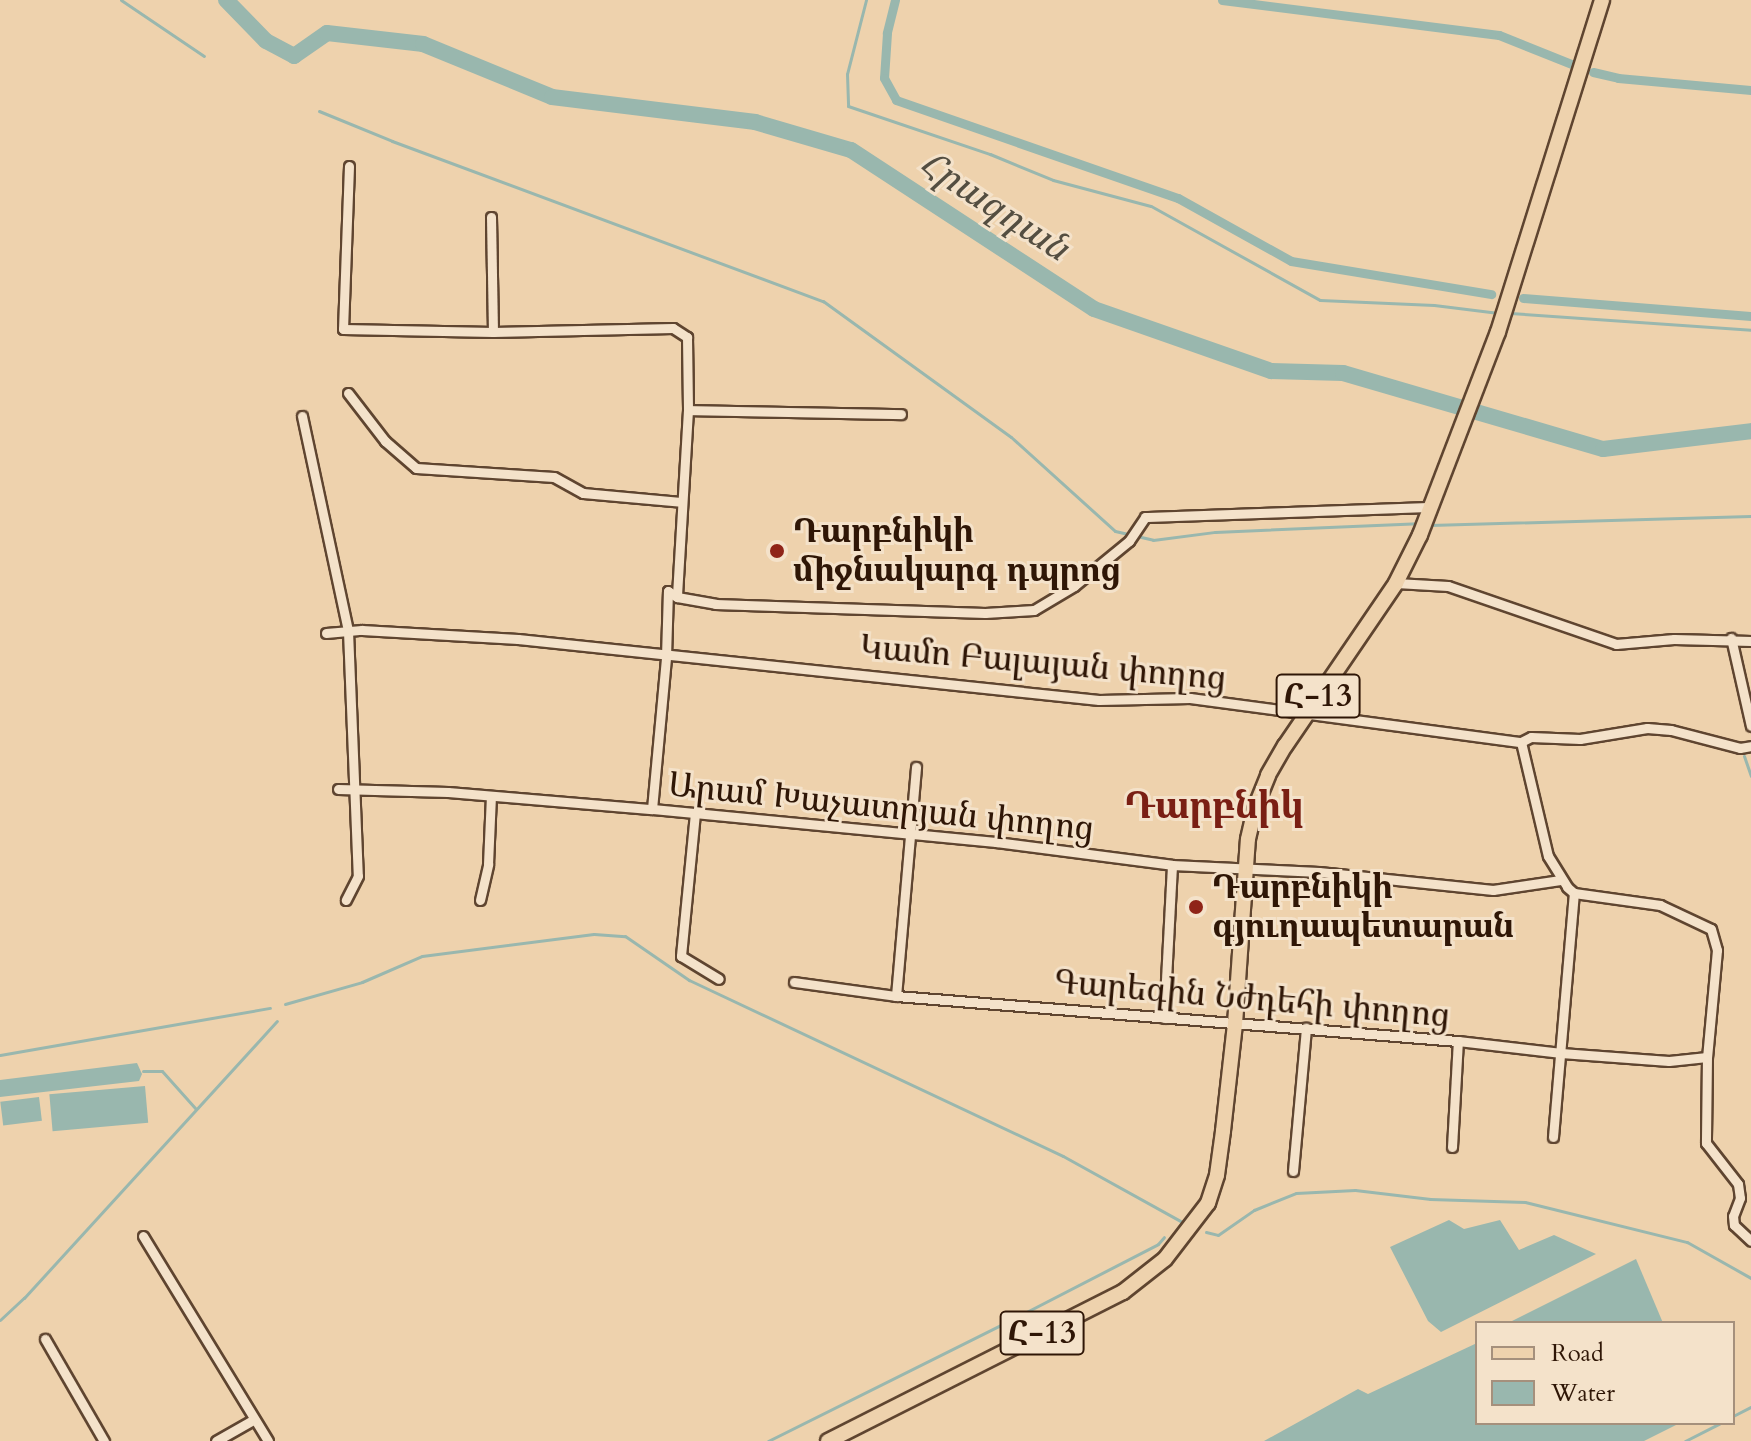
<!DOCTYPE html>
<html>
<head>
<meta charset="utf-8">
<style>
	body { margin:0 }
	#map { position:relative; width:1751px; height:1441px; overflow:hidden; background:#eed2ad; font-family:Cardo,"Noto Serif Armenian",serif }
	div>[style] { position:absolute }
	.water>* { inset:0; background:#99b7ae; transform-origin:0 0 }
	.stream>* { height:3px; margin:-1.5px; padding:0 1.5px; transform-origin:1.5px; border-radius:1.5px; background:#99b7ae }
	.canal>* { height:9px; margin:-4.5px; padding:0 4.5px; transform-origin:4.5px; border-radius:4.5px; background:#99b7ae }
	.river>* { height:16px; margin:-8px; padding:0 8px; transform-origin:8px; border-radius:8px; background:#99b7ae }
	.roads { filter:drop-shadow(2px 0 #5f4530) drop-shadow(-2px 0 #5f4530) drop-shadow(0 2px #5f4530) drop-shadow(0 -2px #5f4530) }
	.street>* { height:9px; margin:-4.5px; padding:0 4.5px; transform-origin:4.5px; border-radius:4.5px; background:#f4e2ca }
	.primary>* { height:14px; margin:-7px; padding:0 7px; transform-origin:7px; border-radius:7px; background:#eed2ad }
	.dots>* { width:22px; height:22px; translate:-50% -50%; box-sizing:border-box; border:4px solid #f4e2ca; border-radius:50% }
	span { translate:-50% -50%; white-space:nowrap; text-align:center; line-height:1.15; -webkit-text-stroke:6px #f4e2ca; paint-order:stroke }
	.shield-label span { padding:2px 6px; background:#f4e2ca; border:2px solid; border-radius:6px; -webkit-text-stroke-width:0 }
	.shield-label { font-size:32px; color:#2f1606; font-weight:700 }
	.poi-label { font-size:34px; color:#2f1606; font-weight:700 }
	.left { translate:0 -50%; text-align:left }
	.street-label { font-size:34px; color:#2f1606 }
	.water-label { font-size:36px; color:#544e41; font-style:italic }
	.quarter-label { font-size:38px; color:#7a1f14; font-weight:700 }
	.legend { position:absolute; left:1475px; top:1321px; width:260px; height:104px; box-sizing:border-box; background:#f4e2ca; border:2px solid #a5907c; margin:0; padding:10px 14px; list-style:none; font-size:24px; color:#2f1606 }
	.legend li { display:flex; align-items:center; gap:16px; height:40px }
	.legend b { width:40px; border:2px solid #a5907c }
</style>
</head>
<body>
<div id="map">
	<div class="water">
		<i style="clip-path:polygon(137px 1063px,142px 1074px,139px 1081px,0 1097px,0 1080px)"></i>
		<i style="left:145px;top:1086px;width:37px;height:96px;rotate:85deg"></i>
		<i style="left:39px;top:1097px;width:24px;height:39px;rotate:83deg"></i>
		<i style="clip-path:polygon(1449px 1220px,1464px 1229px,1500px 1220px,1519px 1250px,1554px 1235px,1596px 1254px,1441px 1332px,1428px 1321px,1390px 1247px)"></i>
		<i style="clip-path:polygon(1636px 1259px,1663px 1323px,1512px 1323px,1512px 1321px)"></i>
		<i style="clip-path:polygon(1477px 1343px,1477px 1423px,1680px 1423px,1644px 1441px,1264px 1441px,1358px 1389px,1368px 1394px)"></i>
	</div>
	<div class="stream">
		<i style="left:121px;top:0;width:100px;rotate:34deg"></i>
		<i style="left:866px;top:0;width:76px;rotate:104.4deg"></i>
		<i style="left:847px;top:74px;width:32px;rotate:88deg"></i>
		<i style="left:848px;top:106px;width:150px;rotate:18.7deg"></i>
		<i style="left:990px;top:154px;width:68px;rotate:22.4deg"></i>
		<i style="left:1053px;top:180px;width:101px;rotate:14.9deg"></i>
		<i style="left:1151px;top:206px;width:193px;rotate:29.1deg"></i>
		<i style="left:1320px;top:300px;width:114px;rotate:2.5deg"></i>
		<i style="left:1434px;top:305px;width:65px;rotate:7deg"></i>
		<i style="left:319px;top:111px;width:79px;rotate:22.3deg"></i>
		<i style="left:392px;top:141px;width:460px;rotate:20.4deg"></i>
		<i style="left:823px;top:301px;width:232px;rotate:35.9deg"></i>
		<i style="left:1011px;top:437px;width:140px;rotate:42.1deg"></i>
		<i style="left:1115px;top:531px;width:39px;rotate:13deg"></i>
		<i style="left:1153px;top:540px;width:63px;rotate:-7.4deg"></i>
		<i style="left:1215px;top:532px;width:203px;rotate:-2.5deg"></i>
		<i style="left:1510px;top:313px;width:242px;rotate:4deg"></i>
		<i style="left:1430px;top:525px;width:321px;rotate:-1.6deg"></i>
		<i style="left:1744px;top:756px;width:21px;rotate:71deg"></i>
		<i style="left:285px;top:1004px;width:80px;rotate:-15.9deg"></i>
		<i style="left:362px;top:982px;width:65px;rotate:-23.4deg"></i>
		<i style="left:422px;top:956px;width:173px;rotate:-7.3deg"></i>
		<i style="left:594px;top:934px;width:31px;rotate:4deg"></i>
		<i style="left:625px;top:936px;width:78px;rotate:34.5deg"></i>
		<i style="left:689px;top:980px;width:413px;rotate:25.2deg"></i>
		<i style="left:1063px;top:1156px;width:136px;rotate:29deg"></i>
		<i style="left:0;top:1055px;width:274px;rotate:-9.9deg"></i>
		<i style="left:143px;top:1071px;width:19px"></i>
		<i style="left:162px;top:1071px;width:50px;rotate:48.3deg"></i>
		<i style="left:1206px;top:1232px;width:12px;rotate:14deg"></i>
		<i style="left:1218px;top:1235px;width:44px;rotate:-34.8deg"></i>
		<i style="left:1254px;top:1210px;width:45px;rotate:-22deg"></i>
		<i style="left:1296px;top:1193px;width:59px;rotate:-2.9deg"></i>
		<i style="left:1355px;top:1190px;width:76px;rotate:6.8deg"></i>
		<i style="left:1430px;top:1199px;width:95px;rotate:1.8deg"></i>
		<i style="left:1525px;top:1202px;width:167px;rotate:13.9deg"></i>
		<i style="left:1687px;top:1242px;width:73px;rotate:29.4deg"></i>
		<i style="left:0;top:1320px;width:33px;rotate:-43deg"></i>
		<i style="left:24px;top:1298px;width:375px;rotate:-47.6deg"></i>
		<i style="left:1733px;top:1416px;width:20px;rotate:-27deg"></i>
		<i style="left:768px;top:1441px;width:271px;rotate:-26.5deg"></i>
		<i style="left:1011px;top:1320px;width:165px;rotate:-27.3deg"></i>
		<i style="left:1158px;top:1244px;width:9px;rotate:-49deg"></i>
		<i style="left:1685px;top:1441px;width:39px;rotate:-27deg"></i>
	</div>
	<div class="canal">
		<i style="left:895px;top:0;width:34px;rotate:104deg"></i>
		<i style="left:887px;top:33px;width:45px;rotate:93.8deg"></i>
		<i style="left:884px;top:78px;width:25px;rotate:61deg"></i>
		<i style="left:896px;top:100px;width:299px;rotate:19.2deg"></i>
		<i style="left:1178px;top:198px;width:129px;rotate:29.1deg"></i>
		<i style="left:1291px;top:261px;width:203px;rotate:9.4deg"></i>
		<i style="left:1222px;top:0;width:279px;rotate:7.2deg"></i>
		<i style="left:1499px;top:35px;width:81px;rotate:21.8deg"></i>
		<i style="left:1593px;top:72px;width:26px;rotate:13deg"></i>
		<i style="left:1618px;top:78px;width:134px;rotate:5.2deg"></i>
		<i style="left:1523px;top:298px;width:229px;rotate:4.5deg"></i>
	</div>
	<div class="river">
		<i style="left:226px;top:0;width:57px;rotate:45.7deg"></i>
		<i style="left:266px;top:41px;width:32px;rotate:28deg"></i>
		<i style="left:294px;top:56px;width:40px;rotate:-34.9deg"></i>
		<i style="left:327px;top:33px;width:97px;rotate:6.5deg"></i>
		<i style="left:423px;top:44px;width:139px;rotate:22.3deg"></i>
		<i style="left:552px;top:97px;width:205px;rotate:7deg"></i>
		<i style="left:755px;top:122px;width:100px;rotate:16.3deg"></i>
		<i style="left:851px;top:150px;width:290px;rotate:33.2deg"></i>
		<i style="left:1094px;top:309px;width:188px;rotate:19.3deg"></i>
		<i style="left:1271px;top:371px;width:72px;rotate:1.6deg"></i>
		<i style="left:1343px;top:373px;width:271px;rotate:16.3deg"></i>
		<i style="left:1603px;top:449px;width:149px;rotate:-6.9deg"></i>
	</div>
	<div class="roads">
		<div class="street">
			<i style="left:349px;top:166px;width:163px;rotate:92.1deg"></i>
			<i style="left:343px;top:329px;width:150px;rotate:1.1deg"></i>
			<i style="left:493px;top:332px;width:180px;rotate:-1.3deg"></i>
			<i style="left:673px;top:328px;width:17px;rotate:33deg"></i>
			<i style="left:687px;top:337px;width:73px;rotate:89.2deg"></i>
			<i style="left:688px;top:410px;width:187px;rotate:93.4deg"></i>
			<i style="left:677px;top:597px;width:39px;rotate:10deg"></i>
			<i style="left:715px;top:604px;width:270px;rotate:1.9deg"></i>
			<i style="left:985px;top:613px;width:49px;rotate:-3.5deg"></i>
			<i style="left:1034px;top:610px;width:47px;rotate:-31deg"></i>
			<i style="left:1074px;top:586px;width:71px;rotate:-39.3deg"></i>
			<i style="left:1129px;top:541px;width:29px;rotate:-56deg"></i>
			<i style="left:1145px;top:517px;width:286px;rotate:-2deg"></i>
			<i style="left:491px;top:217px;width:115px;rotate:89deg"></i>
			<i style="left:348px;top:393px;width:61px;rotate:52.4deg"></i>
			<i style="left:385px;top:441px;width:41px;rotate:41.1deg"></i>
			<i style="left:416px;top:468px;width:138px;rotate:3.7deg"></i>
			<i style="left:554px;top:477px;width:33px;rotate:29deg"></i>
			<i style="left:583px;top:493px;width:98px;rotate:5.2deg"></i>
			<i style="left:688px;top:410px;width:213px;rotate:1.1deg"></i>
			<i style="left:302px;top:416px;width:220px;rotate:77.9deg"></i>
			<i style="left:348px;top:631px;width:245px;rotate:87.7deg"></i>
			<i style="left:358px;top:876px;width:27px;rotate:117deg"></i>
			<i style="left:1396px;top:583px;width:52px;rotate:3.3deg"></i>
			<i style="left:1448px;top:586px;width:178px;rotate:19deg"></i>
			<i style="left:1616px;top:644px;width:58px;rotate:-4.9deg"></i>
			<i style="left:1674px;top:639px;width:77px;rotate:1.5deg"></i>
			<i style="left:326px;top:633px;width:36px;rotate:-5deg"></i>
			<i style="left:362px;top:630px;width:156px;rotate:3.3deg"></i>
			<i style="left:518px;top:639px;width:584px;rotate:5.99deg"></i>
			<i style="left:1099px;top:700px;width:91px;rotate:-1.3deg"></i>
			<i style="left:1190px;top:698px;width:334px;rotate:7.6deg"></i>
			<i style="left:1521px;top:742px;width:11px;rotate:-27deg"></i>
			<i style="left:1531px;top:737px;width:49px;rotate:2.3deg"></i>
			<i style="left:1580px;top:739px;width:68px;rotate:-9.3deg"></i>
			<i style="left:1647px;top:728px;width:24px;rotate:5deg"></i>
			<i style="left:1671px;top:730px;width:71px;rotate:14.6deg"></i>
			<i style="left:1740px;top:748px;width:11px;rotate:-10deg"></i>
			<i style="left:1731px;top:638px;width:90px;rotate:77.2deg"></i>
			<i style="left:1521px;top:742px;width:117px;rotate:76.7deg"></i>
			<i style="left:1548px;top:856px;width:36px;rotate:58deg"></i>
			<i style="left:1567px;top:887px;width:9px;rotate:41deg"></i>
			<i style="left:1574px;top:893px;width:87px;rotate:7.9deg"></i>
			<i style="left:1660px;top:905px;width:56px;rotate:25.2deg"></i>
			<i style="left:1711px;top:929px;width:22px;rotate:74deg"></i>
			<i style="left:1717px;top:950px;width:107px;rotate:95.3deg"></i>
			<i style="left:1707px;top:1057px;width:86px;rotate:90.7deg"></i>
			<i style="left:1706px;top:1143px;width:52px;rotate:52deg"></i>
			<i style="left:1738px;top:1184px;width:14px;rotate:82deg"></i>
			<i style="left:1740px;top:1198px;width:19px;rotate:111deg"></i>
			<i style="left:1733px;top:1216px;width:9px;rotate:84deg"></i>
			<i style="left:1734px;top:1225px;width:23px;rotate:43deg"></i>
			<i style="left:338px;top:789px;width:110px;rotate:1.6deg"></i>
			<i style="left:448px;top:792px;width:205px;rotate:4.8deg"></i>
			<i style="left:652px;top:809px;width:346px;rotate:5.5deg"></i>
			<i style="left:996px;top:842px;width:177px;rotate:7.4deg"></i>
			<i style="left:1172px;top:865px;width:147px;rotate:2.7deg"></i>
			<i style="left:1319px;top:872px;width:175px;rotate:5.9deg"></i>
			<i style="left:1493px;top:890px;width:68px;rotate:-8.5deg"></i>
			<i style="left:652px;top:809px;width:153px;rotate:-84.7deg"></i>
			<i style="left:666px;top:657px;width:66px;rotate:-88.3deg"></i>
			<i style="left:668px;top:591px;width:11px;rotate:34deg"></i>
			<i style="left:695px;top:813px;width:144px;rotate:95.6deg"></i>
			<i style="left:681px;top:956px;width:44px;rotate:31.2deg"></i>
			<i style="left:480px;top:900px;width:37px;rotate:-77deg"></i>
			<i style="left:488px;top:864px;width:68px;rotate:-87.5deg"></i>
			<i style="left:794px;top:982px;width:103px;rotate:7.8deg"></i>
			<i style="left:896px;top:996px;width:564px;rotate:4.58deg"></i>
			<i style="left:1458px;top:1041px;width:104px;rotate:6.6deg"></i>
			<i style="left:1561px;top:1053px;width:108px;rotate:4.2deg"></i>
			<i style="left:1669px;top:1061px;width:38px;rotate:-6deg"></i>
			<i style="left:896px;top:996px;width:230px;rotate:-85deg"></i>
			<i style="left:1164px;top:1018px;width:153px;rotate:-87deg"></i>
			<i style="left:1553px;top:1137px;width:245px;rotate:-85.1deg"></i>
			<i style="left:1452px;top:1147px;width:106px;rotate:-86.8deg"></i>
			<i style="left:1293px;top:1171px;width:144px;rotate:-84.8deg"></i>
			<i style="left:143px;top:1236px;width:240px;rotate:58.6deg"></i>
			<i style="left:45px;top:1339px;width:118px;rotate:60deg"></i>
			<i style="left:216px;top:1441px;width:43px;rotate:-29.6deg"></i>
		</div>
		<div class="primary">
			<i style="left:828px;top:1441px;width:330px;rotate:-26.8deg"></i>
			<i style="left:1123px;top:1292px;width:53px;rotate:-38.2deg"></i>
			<i style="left:1165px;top:1259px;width:71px;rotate:-52.5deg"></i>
			<i style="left:1208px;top:1203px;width:29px;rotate:-72deg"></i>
			<i style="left:1217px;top:1175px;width:44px;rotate:-82.2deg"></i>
			<i style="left:1223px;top:1131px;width:108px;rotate:-83.6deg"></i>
			<i style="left:1235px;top:1024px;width:185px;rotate:-86deg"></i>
			<i style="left:1248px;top:839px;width:32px;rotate:-77deg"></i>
			<i style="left:1255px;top:808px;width:35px;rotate:-68deg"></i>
			<i style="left:1268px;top:775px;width:34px;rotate:-60deg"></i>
			<i style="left:1285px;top:746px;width:197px;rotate:-55.7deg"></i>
			<i style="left:1396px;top:583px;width:54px;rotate:-63.4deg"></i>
			<i style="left:1420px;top:535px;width:217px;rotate:-69deg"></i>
			<i style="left:1498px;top:332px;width:348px;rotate:-72.6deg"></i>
		</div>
	</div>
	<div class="dots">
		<i style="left:777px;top:551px;background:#8f2418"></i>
		<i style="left:1196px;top:907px;background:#8f2418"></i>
	</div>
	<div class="shield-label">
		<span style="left:1318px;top:696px">Հ-13</span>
		<span style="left:1042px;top:1333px">Հ-13</span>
	</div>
	<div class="poi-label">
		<span class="left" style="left:793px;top:551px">Դարբնիկի<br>միջնակարգ դպրոց</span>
		<span class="left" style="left:1212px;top:907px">Դարբնիկի<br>գյուղապետարան</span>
	</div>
	<div class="street-label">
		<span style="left:1043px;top:663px;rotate:5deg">Կամո Բալայան փողոց</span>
		<span style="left:881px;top:807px;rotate:6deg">Արամ Խաչատրյան փողոց</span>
		<span style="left:1252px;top:999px;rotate:5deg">Գարեգին Նժդեհի փողոց</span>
	</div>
	<div class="water-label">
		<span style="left:994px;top:206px;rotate:33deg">Հրազդան</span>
	</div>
	<div class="quarter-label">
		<span style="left:1214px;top:807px">Դարբնիկ</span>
	</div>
	<ul class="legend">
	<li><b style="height:10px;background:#eed2ad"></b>Road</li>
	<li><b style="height:22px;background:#99b7ae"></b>Water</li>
	</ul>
</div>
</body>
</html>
